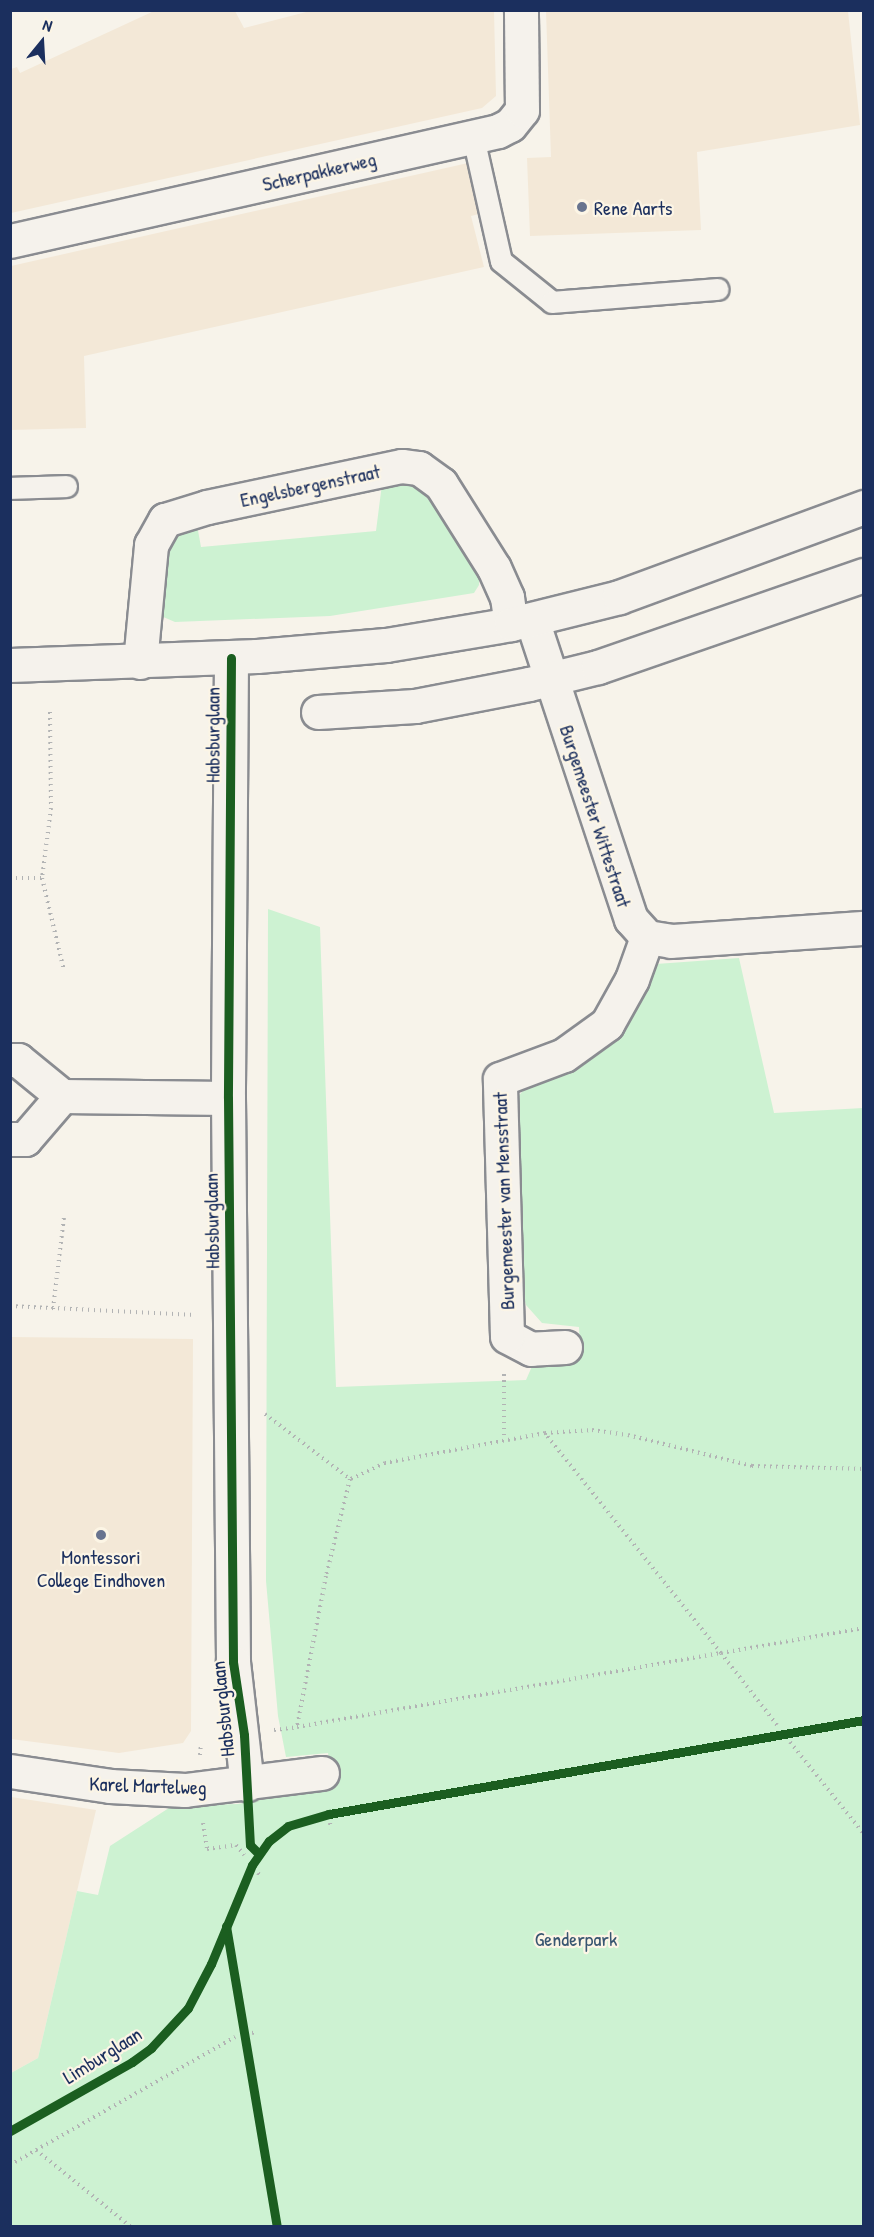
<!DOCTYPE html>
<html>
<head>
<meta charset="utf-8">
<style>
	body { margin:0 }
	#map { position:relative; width:874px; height:2237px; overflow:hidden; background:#f7f3ea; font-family:"Patrick Hand",sans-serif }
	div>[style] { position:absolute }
	.built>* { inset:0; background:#f3e8d7 }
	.green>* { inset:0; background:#cdf2d2 }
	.path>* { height:4px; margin-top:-2px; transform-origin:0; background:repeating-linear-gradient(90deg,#b2b3b4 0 1.5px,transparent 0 6px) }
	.roads { filter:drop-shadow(2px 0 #8a8c91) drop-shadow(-2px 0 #8a8c91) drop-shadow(0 2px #8a8c91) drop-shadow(0 -2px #8a8c91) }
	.lane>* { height:21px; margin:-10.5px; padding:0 10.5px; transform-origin:10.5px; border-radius:10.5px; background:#f5f2ec }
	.street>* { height:33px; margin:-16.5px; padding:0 16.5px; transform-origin:16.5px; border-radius:16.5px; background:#f5f2ec }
	.cycleway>* { height:9px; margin:-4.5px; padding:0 4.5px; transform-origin:4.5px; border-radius:4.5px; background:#1b5e20 }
	.dots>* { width:16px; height:16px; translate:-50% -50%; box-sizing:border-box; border:3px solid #fcf5e5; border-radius:50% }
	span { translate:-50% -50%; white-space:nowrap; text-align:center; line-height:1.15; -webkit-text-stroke:4.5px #fcf5e5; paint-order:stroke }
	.street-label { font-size:20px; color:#1b2f5e }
	.poi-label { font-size:20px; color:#1b2f5e }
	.left { translate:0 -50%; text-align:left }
	.park-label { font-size:20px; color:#385671 }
	.frame { position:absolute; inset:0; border:12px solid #1b2f5e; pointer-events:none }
	.north { position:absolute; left:12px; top:12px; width:60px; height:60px; -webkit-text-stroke:4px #fcf5e5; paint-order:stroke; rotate:18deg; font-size:16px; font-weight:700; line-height:24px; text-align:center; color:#1b2f5e }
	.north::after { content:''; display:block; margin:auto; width:21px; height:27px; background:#1b2f5e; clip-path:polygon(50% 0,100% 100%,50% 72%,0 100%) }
</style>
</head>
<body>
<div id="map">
	<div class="built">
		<i style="clip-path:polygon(154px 11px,235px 11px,244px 28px,310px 11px,494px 11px,496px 96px,482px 108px,11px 213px,11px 69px,17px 67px,20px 73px)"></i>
		<i style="clip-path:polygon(546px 11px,848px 11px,860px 125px,697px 152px,701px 230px,530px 236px,527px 158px,551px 157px)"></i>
		<i style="clip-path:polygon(468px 163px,479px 214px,471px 216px,484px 267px,84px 356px,86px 428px,11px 430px,11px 266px)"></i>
		<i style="clip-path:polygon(11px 1337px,193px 1339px,191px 1731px,183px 1743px,119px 1753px,11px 1739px)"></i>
		<i style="clip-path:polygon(11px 1797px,96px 1810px,38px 2058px,11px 2073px)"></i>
	</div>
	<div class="green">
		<i style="clip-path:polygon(402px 483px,419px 489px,431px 502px,479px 575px,479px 585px,474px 593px,330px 616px,175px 622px,161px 616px,166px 550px,178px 532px,197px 525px,201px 547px,376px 531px,382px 484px)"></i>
		<i style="clip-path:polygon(268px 909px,320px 927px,336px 1387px,526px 1380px,533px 1364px,580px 1357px,579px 1327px,542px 1323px,526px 1305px,523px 1294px,518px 1097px,528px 1084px,571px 1069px,606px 1047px,630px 1020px,656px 964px,739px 958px,774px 1113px,863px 1108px,863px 2226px,11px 2226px,11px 2073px,38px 2058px,77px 1891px,98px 1895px,110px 1846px,172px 1806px,238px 1804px,333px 1786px,328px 1753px,286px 1757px,278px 1716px,266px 1581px)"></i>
	</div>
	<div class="path">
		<i style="left:50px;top:712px;width:96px;rotate:89.4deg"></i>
		<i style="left:51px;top:808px;width:71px;rotate:97.3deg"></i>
		<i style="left:42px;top:878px;width:95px;rotate:76.6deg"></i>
		<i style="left:10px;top:878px;width:32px"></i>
		<i style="left:10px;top:1306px;width:186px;rotate:2.8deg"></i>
		<i style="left:53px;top:1309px;width:93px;rotate:-83.2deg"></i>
		<i style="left:504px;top:1374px;width:65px;rotate:90deg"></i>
		<i style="left:265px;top:1414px;width:107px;rotate:37.4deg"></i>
		<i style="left:545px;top:1433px;width:47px;rotate:-3.7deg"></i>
		<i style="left:592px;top:1430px;width:36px;rotate:8deg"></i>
		<i style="left:628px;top:1435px;width:128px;rotate:14deg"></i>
		<i style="left:752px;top:1466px;width:112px;rotate:1.5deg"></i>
		<i style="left:777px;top:1725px;width:91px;rotate:-127.9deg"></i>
		<i style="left:721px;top:1653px;width:282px;rotate:-128.7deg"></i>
		<i style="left:545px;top:1433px;width:163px;rotate:169.4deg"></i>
		<i style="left:385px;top:1463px;width:38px;rotate:155deg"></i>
		<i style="left:350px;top:1479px;width:100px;rotate:103.9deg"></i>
		<i style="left:326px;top:1576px;width:154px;rotate:100.9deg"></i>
		<i style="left:297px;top:1727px;width:430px;rotate:-9.9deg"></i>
		<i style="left:721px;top:1653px;width:145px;rotate:-9.9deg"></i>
		<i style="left:274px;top:1730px;width:23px;rotate:-7deg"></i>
		<i style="left:790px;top:1742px;width:118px;rotate:51.2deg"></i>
		<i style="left:200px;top:1755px;width:11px;rotate:-85deg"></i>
		<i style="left:203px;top:1823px;width:26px;rotate:81deg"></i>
		<i style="left:207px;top:1849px;width:29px;rotate:-8deg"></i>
		<i style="left:236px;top:1845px;width:13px;rotate:51deg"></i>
		<i style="left:330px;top:1823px;width:6px;rotate:81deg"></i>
		<i style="left:258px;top:1873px;width:5px;rotate:53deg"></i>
		<i style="left:252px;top:2033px;width:5px;rotate:-11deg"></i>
		<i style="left:36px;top:2150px;width:229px;rotate:-29.6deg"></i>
		<i style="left:10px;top:2165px;width:30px;rotate:-30deg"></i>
		<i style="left:36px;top:2150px;width:121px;rotate:39deg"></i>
	</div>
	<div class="roads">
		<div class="lane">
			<i style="left:473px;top:137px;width:127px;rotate:77.3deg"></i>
			<i style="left:501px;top:261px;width:65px;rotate:38.8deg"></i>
			<i style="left:552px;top:302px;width:166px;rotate:-4.5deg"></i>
			<i style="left:10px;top:488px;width:56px;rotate:-2deg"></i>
		</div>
		<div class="street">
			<i style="left:10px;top:241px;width:500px;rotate:-12.7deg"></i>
			<i style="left:498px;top:131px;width:13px;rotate:-27deg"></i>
			<i style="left:510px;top:125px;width:19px;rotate:-51deg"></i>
			<i style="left:522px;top:110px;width:100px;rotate:-90.6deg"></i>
			<i style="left:532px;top:620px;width:315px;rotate:71.7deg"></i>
			<i style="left:631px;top:919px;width:24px;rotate:48deg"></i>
			<i style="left:647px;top:937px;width:24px;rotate:9deg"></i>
			<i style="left:671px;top:941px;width:193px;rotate:-3.9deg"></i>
			<i style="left:231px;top:658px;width:440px;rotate:90.4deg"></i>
			<i style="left:228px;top:1098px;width:564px;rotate:89.49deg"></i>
			<i style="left:233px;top:1662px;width:123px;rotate:83.5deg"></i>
			<i style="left:140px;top:662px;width:118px;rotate:-84.6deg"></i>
			<i style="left:151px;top:545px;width:29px;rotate:-61deg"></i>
			<i style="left:165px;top:520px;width:44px;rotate:-17.2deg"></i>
			<i style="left:207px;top:507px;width:199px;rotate:-11.9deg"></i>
			<i style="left:402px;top:466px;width:17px;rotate:7deg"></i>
			<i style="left:419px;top:468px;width:27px;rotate:36deg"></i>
			<i style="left:441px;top:484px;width:99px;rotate:57.8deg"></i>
			<i style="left:494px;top:568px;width:32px;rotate:66deg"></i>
			<i style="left:507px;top:597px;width:27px;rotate:82deg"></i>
			<i style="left:10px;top:665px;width:247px;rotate:-2.1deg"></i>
			<i style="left:257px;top:656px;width:129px;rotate:-4.9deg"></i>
			<i style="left:386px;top:645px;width:127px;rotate:-9.5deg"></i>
			<i style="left:511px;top:624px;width:111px;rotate:-14deg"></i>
			<i style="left:619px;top:597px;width:261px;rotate:-20.2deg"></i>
			<i style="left:318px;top:712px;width:97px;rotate:-3.5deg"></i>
			<i style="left:415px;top:706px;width:116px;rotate:-10.9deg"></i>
			<i style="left:529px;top:684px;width:71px;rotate:-13.8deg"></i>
			<i style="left:598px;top:667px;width:281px;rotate:-19.1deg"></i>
			<i style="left:10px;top:1060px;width:8px"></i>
			<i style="left:18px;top:1060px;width:57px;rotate:39.3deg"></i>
			<i style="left:62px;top:1096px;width:166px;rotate:0.7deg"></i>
			<i style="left:10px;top:1139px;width:15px"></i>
			<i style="left:25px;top:1139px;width:57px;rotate:-49.3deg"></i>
			<i style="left:565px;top:1347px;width:34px;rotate:177deg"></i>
			<i style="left:531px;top:1349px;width:27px;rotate:-152deg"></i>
			<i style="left:507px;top:1336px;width:257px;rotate:-91.6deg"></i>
			<i style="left:500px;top:1079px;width:68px;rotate:-20.6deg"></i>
			<i style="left:564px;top:1055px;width:53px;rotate:-35.8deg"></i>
			<i style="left:607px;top:1024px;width:51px;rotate:-60.9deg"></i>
			<i style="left:632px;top:979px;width:45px;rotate:-70.3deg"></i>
			<i style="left:10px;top:1771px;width:101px;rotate:8.5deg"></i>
			<i style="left:110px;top:1786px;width:75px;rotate:3.1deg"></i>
			<i style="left:185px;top:1790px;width:138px;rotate:-7.1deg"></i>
		</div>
	</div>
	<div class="cycleway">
		<i style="left:231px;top:658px;width:440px;rotate:90.4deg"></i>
		<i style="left:228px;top:1098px;width:564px;rotate:89.49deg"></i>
		<i style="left:233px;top:1662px;width:74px;rotate:81.4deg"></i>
		<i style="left:244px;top:1735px;width:110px;rotate:86.9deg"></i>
		<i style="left:250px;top:1845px;width:11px;rotate:45deg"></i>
		<i style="left:226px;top:1926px;width:304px;rotate:80.4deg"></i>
		<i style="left:10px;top:2131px;width:140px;rotate:-29.5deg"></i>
		<i style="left:132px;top:2062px;width:24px;rotate:-36deg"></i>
		<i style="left:151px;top:2048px;width:54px;rotate:-47.2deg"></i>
		<i style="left:188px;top:2008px;width:50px;rotate:-62.4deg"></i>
		<i style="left:211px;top:1964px;width:107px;rotate:-67.5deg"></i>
		<i style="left:252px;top:1865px;width:29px;rotate:-55deg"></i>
		<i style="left:269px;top:1841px;width:24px;rotate:-38deg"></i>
		<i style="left:288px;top:1826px;width:43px;rotate:-16.3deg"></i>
		<i style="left:329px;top:1814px;width:543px;rotate:-9.97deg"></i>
	</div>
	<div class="dots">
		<i style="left:582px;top:207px;background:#68748f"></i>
		<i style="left:101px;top:1535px;background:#68748f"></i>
	</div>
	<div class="street-label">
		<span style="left:319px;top:171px;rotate:-13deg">Scherpakkerweg</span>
		<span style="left:310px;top:485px;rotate:-12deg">Engelsbergenstraat</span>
		<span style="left:212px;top:735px;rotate:-90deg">Habsburglaan</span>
		<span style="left:596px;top:816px;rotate:72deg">Burgemeester Wittestraat</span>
		<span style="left:503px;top:1201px;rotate:-92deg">Burgemeester van Mensstraat</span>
		<span style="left:211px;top:1221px;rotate:-91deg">Habsburglaan</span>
		<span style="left:222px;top:1709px;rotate:-96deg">Habsburglaan</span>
		<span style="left:148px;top:1785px;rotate:2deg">Karel Martelweg</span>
		<span style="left:102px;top:2055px;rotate:-32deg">Limburglaan</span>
	</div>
	<div class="poi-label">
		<span class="left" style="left:594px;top:207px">Rene Aarts</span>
		<span style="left:101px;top:1568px">Montessori<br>College Eindhoven</span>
	</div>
	<div class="park-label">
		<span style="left:576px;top:1938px">Genderpark</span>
	</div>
	<div class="frame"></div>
	<div class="north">N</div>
</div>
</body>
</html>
